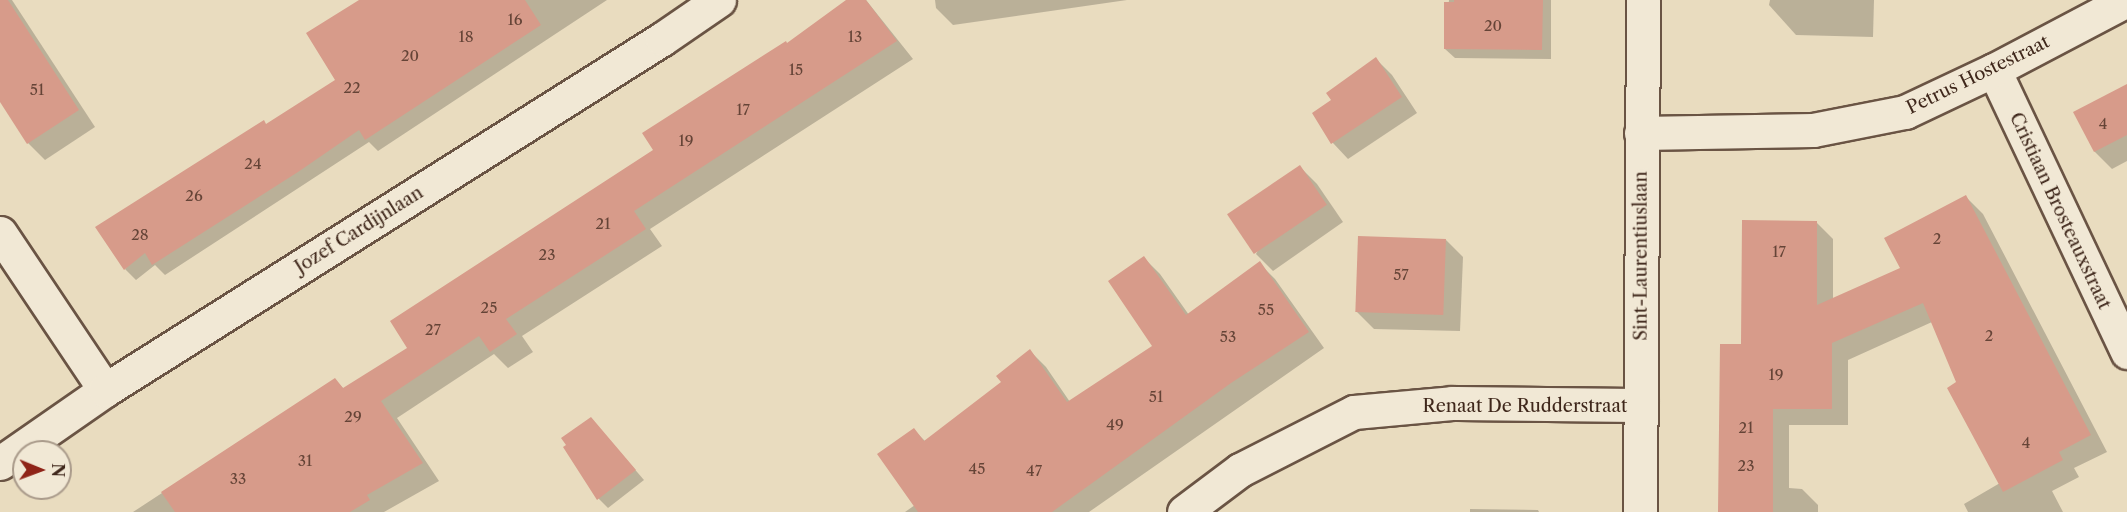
<!DOCTYPE html>
<html>
<head>
<meta charset="utf-8">
<style>
	body { margin:0 }
	#map { position:relative; width:2127px; height:512px; overflow:hidden; background:#e9dcbf; font-family:"Libre Caslon Text",serif }
	div>[style] { position:absolute }
	.shadow>* { inset:0; background:#0003 }
	.building>* { inset:0; background:#d79b8a; transform-origin:0 0 }
	.roads { filter:drop-shadow(2px 0 #6a5444) drop-shadow(-2px 0 #6a5444) drop-shadow(0 2px #6a5444) drop-shadow(0 -2px #6a5444) }
	.minor>* { height:33px; margin:-16.5px; padding:0 16.5px; transform-origin:16.5px; border-radius:16.5px; background:#f1e8d5 }
	.tertiary>* { height:33px; margin:-16.5px; padding:0 16.5px; transform-origin:16.5px; border-radius:16.5px; background:#f1e8d5 }
	span { translate:-50% -50%; white-space:nowrap; text-align:center; line-height:1.15; -webkit-text-stroke:5px #f1e8d5; paint-order:stroke }
	.number-label { font-size:15px; color:#654437 }
	.number-label span { -webkit-text-stroke-width:0 }
	.street-label { font-size:18px; color:#3f271b }
	.north { position:absolute; left:12px; top:440px; width:60px; height:60px; box-sizing:border-box; background:#f1e8d5; border:2px solid #aa9b8b; border-radius:50%; rotate:91deg; font-size:16px; font-weight:700; line-height:24px; text-align:center; color:#3f271b }
	.north::after { content:''; display:block; margin:auto; width:21px; height:27px; background:#8f2418; clip-path:polygon(50% 0,100% 100%,50% 72%,0 100%) }
</style>
</head>
<body>
<div id="map">
	<div class="shadow">
		<i style="clip-path:polygon(0 0,12px 0,95px 127px,45px 160px,28px 143px,0 99px)"></i>
		<i style="clip-path:polygon(364px 0,607px 0,378px 151px,369px 142px,165px 275px,155px 265px,136px 280px,125px 269px,267px 125px,337px 80px)"></i>
		<i style="clip-path:polygon(849px 0,866px 0,913px 59px,650px 229px,662px 246px,522px 336px,533px 352px,508px 368px,494px 354px,397px 418px,439px 481px,384px 512px,133px 512px,335px 380px,344px 389px,409px 348px,788px 45px)"></i>
		<i style="clip-path:polygon(935px 0,1127px 0,953px 25px,936px 8px)"></i>
		<i style="clip-path:polygon(1449px 0,1551px 0,1551px 59px,1455px 58px,1445px 49px)"></i>
		<i style="clip-path:polygon(1770px 0,1874px 0,1873px 37px,1796px 35px,1769px 5px)"></i>
		<i style="clip-path:polygon(1376px 59px,1392px 75px,1417px 113px,1348px 159px,1333px 143px,1314px 114px,1333px 101px)"></i>
		<i style="clip-path:polygon(2127px 86px,2127px 161px,2112px 169px,2095px 152px,2075px 113px)"></i>
		<i style="clip-path:polygon(1300px 167px,1317px 184px,1343px 222px,1273px 271px,1256px 254px)"></i>
		<i style="clip-path:polygon(1966px 197px,1983px 214px,2107px 452px,2074px 468px,2079px 477px,2052px 491px,2063px 512px,1968px 512px,1964px 504px,2000px 483px,1932px 322px,1848px 360px,1848px 425px,1789px 425px,1789px 488px,1802px 489px,1818px 505px,1818px 512px,1719px 512px,1742px 345px,1817px 223px,1833px 239px,1833px 299px,1902px 268px)"></i>
		<i style="clip-path:polygon(1446px 240px,1463px 257px,1460px 331px,1374px 329px,1357px 312px)"></i>
		<i style="clip-path:polygon(1144px 258px,1160px 274px,1189px 315px,1259px 263px,1275px 279px,1324px 348px,1089px 512px,905px 512px,915px 505px,914px 430px,926px 442px,1003px 383px,1030px 351px,1046px 367px,1070px 402px,1154px 346px)"></i>
		<i style="clip-path:polygon(600px 429px,644px 480px,608px 508px,599px 499px,565px 448px)"></i>
		<i style="clip-path:polygon(1470px 509px,1538px 510px,1539px 512px,1470px 512px)"></i>
	</div>
	<div class="building">
		<i style="clip-path:polygon(0 0,8px 0,79px 110px,27px 144px,0 102px)"></i>
		<i style="clip-path:polygon(359px 0,525px 0,541px 25px,365px 140px,359px 130px,298px 172px,152px 265px,145px 253px,124px 270px,95px 227px,264px 120px,266px 124px,335px 80px,306px 33px)"></i>
		<i style="clip-path:polygon(846px 0,866px 0,897px 41px,634px 211px,646px 229px,506px 319px,517px 334px,490px 352px,479px 336px,381px 401px,423px 463px,367px 495px,370px 500px,350px 512px,175px 512px,161px 492px,335px 378px,343px 388px,407px 348px,390px 321px,653px 150px,642px 133px,786px 41px,787px 43px)"></i>
		<i style="clip-path:polygon(1454px 0,1543px 0,1542px 50px,1444px 49px,1444px 2px,1454px 2px)"></i>
		<i style="clip-path:polygon(1376px 57px,1402px 97px,1331px 144px,1312px 113px,1331px 100px,1326px 93px)"></i>
		<i style="clip-path:polygon(2127px 84px,2127px 135px,2094px 152px,2073px 112px)"></i>
		<i style="left:1300px;top:165px;width:48px;height:88px;rotate:56deg"></i>
		<i style="clip-path:polygon(1966px 195px,2091px 435px,2059px 452px,2063px 460px,2003px 492px,1947px 388px,1956px 382px,1923px 303px,1832px 343px,1832px 409px,1773px 409px,1773px 512px,1718px 512px,1720px 344px,1741px 344px,1742px 220px,1817px 221px,1817px 305px,1900px 268px,1884px 238px)"></i>
		<i style="left:1358px;top:236px;width:88px;height:76px;rotate:2deg"></i>
		<i style="clip-path:polygon(1144px 256px,1186px 315px,1260px 261px,1309px 332px,1231px 383px,1052px 512px,918px 512px,877px 454px,914px 428px,924px 441px,1001px 382px,996px 376px,1030px 349px,1067px 402px,1152px 346px,1108px 281px)"></i>
		<i style="clip-path:polygon(591px 417px,636px 470px,597px 500px,563px 447px,566px 445px,561px 438px)"></i>
	</div>
	<div class="roads">
		<div class="minor">
			<i style="left:1994px;top:70px;width:312px;rotate:64.7deg"></i>
			<i style="left:1641px;top:133px;width:172px;rotate:-1deg"></i>
			<i style="left:1813px;top:130px;width:94px;rotate:-11.1deg"></i>
			<i style="left:1905px;top:112px;width:98px;rotate:-25.3deg"></i>
			<i style="left:1994px;top:70px;width:150px;rotate:-27.8deg"></i>
			<i style="left:0;top:233px;width:189px;rotate:56.2deg"></i>
			<i style="left:0;top:463px;width:128px;rotate:-34.8deg"></i>
			<i style="left:105px;top:390px;width:658px;rotate:-32.22deg"></i>
			<i style="left:662px;top:39px;width:69px;rotate:-34.4deg"></i>
			<i style="left:1184px;top:512px;width:70px;rotate:-36.9deg"></i>
			<i style="left:1240px;top:470px;width:128px;rotate:-27deg"></i>
			<i style="left:1354px;top:412px;width:98px;rotate:-5.2deg"></i>
			<i style="left:1452px;top:403px;width:189px;rotate:0.6deg"></i>
		</div>
		<div class="tertiary">
			<i style="left:1640px;top:512px;width:512px;rotate:-89.66deg"></i>
		</div>
	</div>
	<div class="number-label">
		<span style="left:515px;top:20px">16</span>
		<span style="left:1493px;top:26px">20</span>
		<span style="left:466px;top:37px">18</span>
		<span style="left:855px;top:37px">13</span>
		<span style="left:410px;top:56px">20</span>
		<span style="left:796px;top:70px">15</span>
		<span style="left:352px;top:88px">22</span>
		<span style="left:37px;top:90px">51</span>
		<span style="left:743px;top:110px">17</span>
		<span style="left:2103px;top:124px">4</span>
		<span style="left:686px;top:141px">19</span>
		<span style="left:253px;top:164px">24</span>
		<span style="left:194px;top:196px">26</span>
		<span style="left:603px;top:224px">21</span>
		<span style="left:140px;top:235px">28</span>
		<span style="left:1937px;top:239px">2</span>
		<span style="left:1779px;top:252px">17</span>
		<span style="left:547px;top:255px">23</span>
		<span style="left:1401px;top:275px">57</span>
		<span style="left:489px;top:308px">25</span>
		<span style="left:1266px;top:310px">55</span>
		<span style="left:433px;top:330px">27</span>
		<span style="left:1989px;top:336px">2</span>
		<span style="left:1228px;top:337px">53</span>
		<span style="left:1776px;top:375px">19</span>
		<span style="left:1156px;top:397px">51</span>
		<span style="left:353px;top:417px">29</span>
		<span style="left:1115px;top:425px">49</span>
		<span style="left:1746px;top:428px">21</span>
		<span style="left:2026px;top:443px">4</span>
		<span style="left:305px;top:461px">31</span>
		<span style="left:1746px;top:466px">23</span>
		<span style="left:977px;top:469px">45</span>
		<span style="left:1034px;top:471px">47</span>
		<span style="left:238px;top:479px">33</span>
	</div>
	<div class="street-label">
		<span style="left:1978px;top:75px;rotate:-26deg">Petrus Hostestraat</span>
		<span style="left:2060px;top:211px;rotate:65deg">Cristiaan Brosteauxstraat</span>
		<span style="left:359px;top:230px;rotate:-32deg">Jozef Cardijnlaan</span>
		<span style="left:1641px;top:256px;rotate:-90deg">Sint-Laurentiuslaan</span>
		<span style="left:1525px;top:406px">Renaat De Rudderstraat</span>
	</div>
	<div class="north">N</div>
</div>
</body>
</html>
